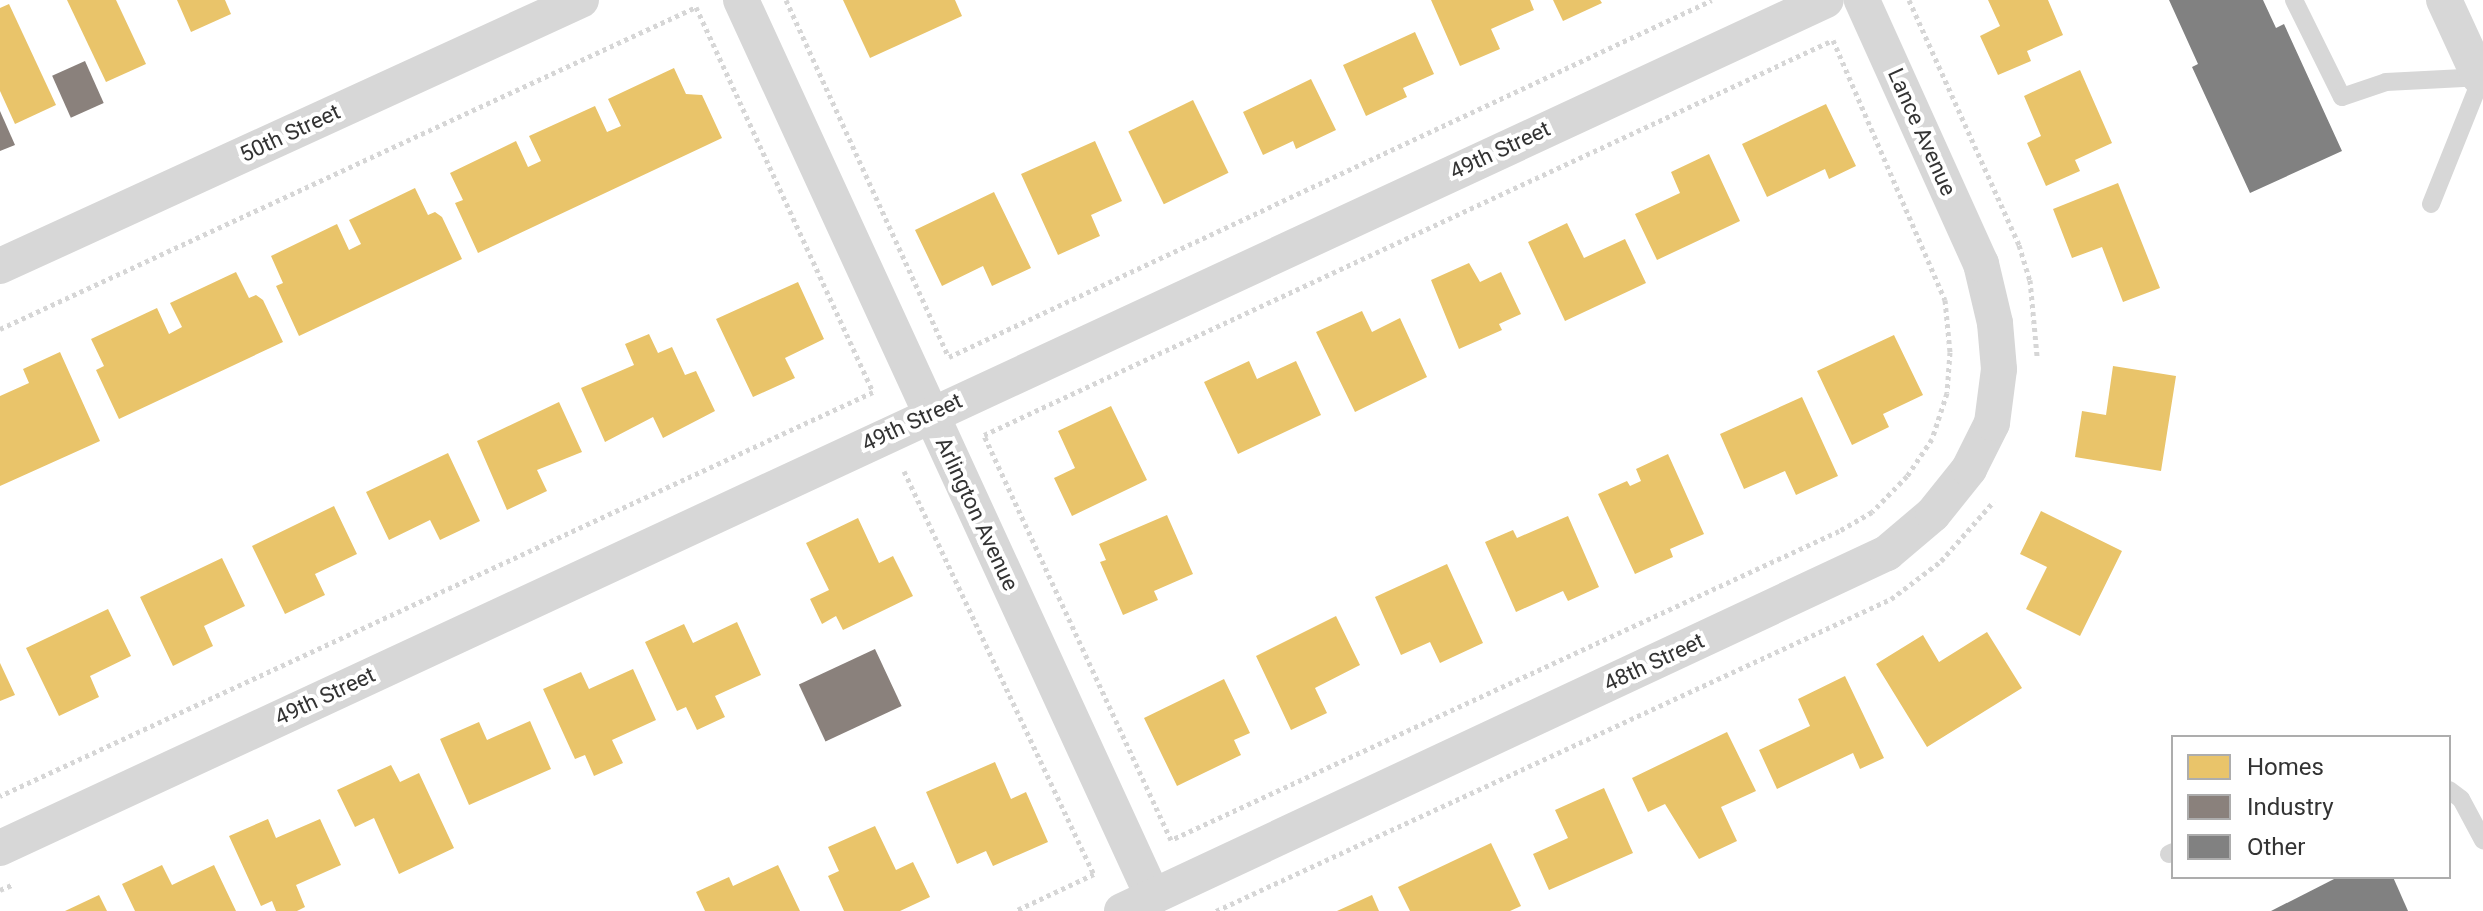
<!DOCTYPE html>
<html>
<head>
<meta charset="utf-8">
<style>
	body { margin:0 }
	#map { position:relative; width:2483px; height:911px; overflow:hidden; background:#fff; font-family:Roboto,sans-serif }
	div>[style] { position:absolute }
	.homes>* { inset:0; background:#e9c46a; transform-origin:0 0 }
	.industry>* { inset:0; background:#8a817c; transform-origin:0 0 }
	.building>* { inset:0; background:#818181 }
	.path>* { height:5px; margin-top:-2.5px; transform-origin:0; background:repeating-linear-gradient(90deg,#d6d6d6 0 4px,transparent 0 8px) }
	.service>* { height:18px; margin:-9px; padding:0 9px; transform-origin:9px; border-radius:9px; background:#d7d7d7 }
	.minor>* { height:36px; margin:-18px; padding:0 18px; transform-origin:18px; border-radius:18px; background:#d7d7d7 }
	span { translate:-50% -50%; white-space:nowrap; text-align:center; line-height:1.15; -webkit-text-stroke:8px #fff; paint-order:stroke }
	.street-label { font-size:22px; color:#333 }
	.legend { position:absolute; left:2171px; top:735px; width:280px; height:144px; box-sizing:border-box; background:#fff; border:2px solid #adadad; margin:0; padding:10px 14px; list-style:none; font-size:24px; color:#333 }
	.legend li { display:flex; align-items:center; gap:16px; height:40px }
	.legend b { width:40px; border:2px solid #adadad }
</style>
</head>
<body>
<div id="map">
	<div class="homes">
		<i style="clip-path:polygon(67px 0,116px 0,146px 64px,106px 82px)"></i>
		<i style="clip-path:polygon(177px 0,225px 0,231px 14px,191px 32px)"></i>
		<i style="clip-path:polygon(843px 0,955px 0,962px 16px,870px 58px)"></i>
		<i style="clip-path:polygon(1431px 0,1530px 0,1534px 10px,1491px 29px,1500px 49px,1460px 66px)"></i>
		<i style="clip-path:polygon(1553px 0,1600px 0,1602px 3px,1563px 21px)"></i>
		<i style="clip-path:polygon(1988px 0,2048px 0,2063px 35px,2027px 51px,2031px 61px,1998px 75px,1980px 36px,2000px 26px)"></i>
		<i style="clip-path:polygon(9px 4px,56px 105px,15px 124px,0 91px,0 8px)"></i>
		<i style="clip-path:polygon(1415px 32px,1434px 74px,1403px 88px,1407px 97px,1366px 116px,1343px 65px)"></i>
		<i style="clip-path:polygon(674px 68px,686px 94px,702px 95px,722px 138px,478px 253px,455px 203px,463px 200px,450px 173px,516px 141px,528px 167px,541px 161px,529px 136px,595px 106px,607px 132px,621px 126px,608px 99px)"></i>
		<i style="clip-path:polygon(2080px 70px,2112px 143px,2075px 160px,2080px 171px,2046px 186px,2027px 143px,2041px 136px,2024px 96px)"></i>
		<i style="clip-path:polygon(1311px 79px,1336px 130px,1296px 149px,1293px 141px,1263px 155px,1243px 112px)"></i>
		<i style="left:1193px;top:100px;width:81px;height:72px;rotate:64deg"></i>
		<i style="clip-path:polygon(1826px 104px,1856px 166px,1829px 179px,1825px 169px,1767px 197px,1742px 144px)"></i>
		<i style="clip-path:polygon(1095px 141px,1122px 201px,1091px 215px,1100px 236px,1058px 255px,1021px 174px)"></i>
		<i style="clip-path:polygon(1709px 154px,1740px 221px,1657px 260px,1635px 214px,1680px 193px,1671px 172px)"></i>
		<i style="clip-path:polygon(2118px 183px,2160px 288px,2123px 302px,2102px 247px,2072px 258px,2053px 209px)"></i>
		<i style="clip-path:polygon(415px 188px,428px 215px,435px 212px,442px 217px,462px 259px,299px 336px,276px 286px,283px 283px,271px 256px,337px 224px,349px 250px,361px 244px,349px 220px)"></i>
		<i style="clip-path:polygon(994px 192px,1031px 268px,992px 286px,983px 266px,942px 286px,915px 230px)"></i>
		<i style="clip-path:polygon(1567px 223px,1584px 258px,1625px 239px,1646px 283px,1565px 321px,1528px 242px)"></i>
		<i style="clip-path:polygon(1469px 263px,1480px 282px,1501px 272px,1521px 314px,1499px 324px,1502px 330px,1459px 349px,1431px 280px)"></i>
		<i style="clip-path:polygon(236px 272px,249px 298px,256px 295px,263px 300px,283px 342px,119px 419px,96px 370px,104px 366px,91px 339px,157px 308px,169px 334px,182px 327px,170px 303px)"></i>
		<i style="clip-path:polygon(798px 282px,824px 339px,785px 358px,795px 378px,753px 397px,716px 319px)"></i>
		<i style="clip-path:polygon(1362px 311px,1372px 332px,1400px 318px,1427px 377px,1355px 412px,1316px 332px)"></i>
		<i style="clip-path:polygon(649px 334px,658px 353px,672px 347px,685px 375px,696px 371px,715px 411px,663px 438px,653px 417px,605px 442px,581px 388px,634px 365px,625px 344px)"></i>
		<i style="clip-path:polygon(1894px 335px,1923px 395px,1883px 414px,1889px 427px,1852px 445px,1817px 371px)"></i>
		<i style="clip-path:polygon(60px 352px,100px 441px,0 486px,0 396px,29px 383px,23px 369px)"></i>
		<i style="clip-path:polygon(1249px 361px,1257px 379px,1296px 361px,1321px 415px,1238px 454px,1204px 382px)"></i>
		<i style="clip-path:polygon(2113px 366px,2176px 376px,2161px 471px,2075px 457px,2082px 411px,2106px 415px)"></i>
		<i style="clip-path:polygon(1802px 397px,1838px 476px,1796px 495px,1785px 471px,1744px 489px,1720px 434px)"></i>
		<i style="clip-path:polygon(559px 402px,582px 452px,537px 470px,547px 491px,507px 510px,477px 441px)"></i>
		<i style="clip-path:polygon(1111px 406px,1147px 480px,1072px 516px,1054px 478px,1075px 468px,1058px 431px)"></i>
		<i style="clip-path:polygon(448px 453px,480px 521px,440px 540px,430px 520px,389px 540px,366px 492px)"></i>
		<i style="clip-path:polygon(1668px 454px,1704px 534px,1670px 549px,1673px 557px,1635px 574px,1598px 494px,1627px 481px,1630px 486px,1641px 481px,1636px 469px)"></i>
		<i style="clip-path:polygon(334px 506px,357px 554px,315px 574px,325px 595px,285px 614px,252px 546px)"></i>
		<i style="clip-path:polygon(2041px 511px,2122px 551px,2080px 636px,2026px 609px,2047px 567px,2020px 554px)"></i>
		<i style="clip-path:polygon(1167px 515px,1193px 574px,1154px 591px,1158px 600px,1123px 615px,1100px 562px,1106px 560px,1099px 544px)"></i>
		<i style="clip-path:polygon(1568px 516px,1599px 587px,1568px 601px,1563px 591px,1516px 612px,1485px 542px,1513px 530px,1517px 538px)"></i>
		<i style="clip-path:polygon(858px 518px,879px 563px,893px 556px,913px 596px,843px 630px,836px 616px,822px 624px,810px 599px,829px 590px,806px 543px)"></i>
		<i style="clip-path:polygon(222px 558px,245px 606px,204px 626px,213px 646px,173px 666px,140px 597px)"></i>
		<i style="clip-path:polygon(1447px 564px,1483px 643px,1440px 663px,1430px 642px,1401px 655px,1375px 597px)"></i>
		<i style="clip-path:polygon(108px 609px,131px 656px,90px 676px,99px 697px,59px 716px,26px 648px)"></i>
		<i style="clip-path:polygon(1336px 616px,1360px 665px,1315px 688px,1327px 713px,1291px 730px,1256px 656px)"></i>
		<i style="clip-path:polygon(737px 622px,761px 675px,715px 696px,725px 717px,697px 730px,686px 707px,677px 711px,645px 642px,684px 624px,693px 643px)"></i>
		<i style="clip-path:polygon(1987px 632px,2022px 688px,1927px 747px,1876px 664px,1923px 635px,1939px 662px)"></i>
		<i style="clip-path:polygon(0 663px,15px 695px,0 701px)"></i>
		<i style="clip-path:polygon(633px 669px,656px 720px,612px 740px,623px 763px,594px 776px,585px 755px,575px 759px,543px 689px,581px 672px,589px 689px)"></i>
		<i style="clip-path:polygon(1845px 676px,1884px 758px,1860px 769px,1853px 753px,1777px 789px,1759px 750px,1810px 726px,1798px 699px)"></i>
		<i style="clip-path:polygon(1224px 679px,1250px 733px,1234px 740px,1241px 755px,1177px 786px,1144px 718px)"></i>
		<i style="clip-path:polygon(530px 721px,551px 769px,469px 805px,440px 739px,479px 722px,487px 740px)"></i>
		<i style="clip-path:polygon(1727px 732px,1756px 791px,1721px 807px,1737px 841px,1699px 859px,1665px 804px,1648px 812px,1632px 778px)"></i>
		<i style="clip-path:polygon(995px 762px,1011px 799px,1026px 792px,1048px 842px,993px 866px,986px 851px,957px 864px,926px 792px)"></i>
		<i style="clip-path:polygon(391px 765px,400px 782px,419px 773px,454px 848px,399px 874px,374px 818px,355px 827px,337px 790px)"></i>
		<i style="clip-path:polygon(1604px 788px,1633px 853px,1549px 890px,1533px 854px,1568px 838px,1555px 810px)"></i>
		<i style="clip-path:polygon(268px 819px,276px 838px,320px 819px,341px 865px,296px 885px,305px 907px,297px 911px,276px 911px,272px 901px,261px 906px,229px 836px)"></i>
		<i style="clip-path:polygon(875px 826px,896px 870px,913px 862px,930px 897px,900px 911px,844px 911px,828px 876px,839px 871px,828px 847px)"></i>
		<i style="clip-path:polygon(1491px 843px,1521px 906px,1510px 911px,1410px 911px,1398px 887px)"></i>
		<i style="clip-path:polygon(162px 865px,172px 885px,214px 865px,236px 911px,135px 911px,122px 884px)"></i>
		<i style="clip-path:polygon(778px 865px,800px 911px,705px 911px,696px 892px,729px 877px,733px 886px)"></i>
		<i style="clip-path:polygon(99px 895px,107px 911px,65px 911px)"></i>
		<i style="clip-path:polygon(1372px 895px,1379px 911px,1337px 911px)"></i>
	</div>
	<div class="industry">
		<i style="left:85px;top:61px;width:46px;height:36px;rotate:66deg"></i>
		<i style="clip-path:polygon(0 111px,15px 145px,0 151px)"></i>
		<i style="left:875px;top:649px;width:63px;height:84px;rotate:65deg"></i>
	</div>
	<div class="building">
		<i style="clip-path:polygon(2169px 0,2263px 0,2276px 28px,2284px 24px,2342px 151px,2250px 193px,2192px 67px,2198px 64px)"></i>
		<i style="clip-path:polygon(2338px 877px,2393px 877px,2408px 911px,2271px 911px)"></i>
	</div>
	<div class="path">
		<i style="left:786px;top:0;width:392px;rotate:65.5deg"></i>
		<i style="left:949px;top:357px;width:842px;rotate:-25.07deg"></i>
		<i style="left:1909px;top:0;width:269px;rotate:65.8deg"></i>
		<i style="left:2019px;top:245px;width:37px;rotate:73deg"></i>
		<i style="left:2030px;top:280px;width:76px;rotate:84.7deg"></i>
		<i style="left:1833px;top:40px;width:283px;rotate:66.7deg"></i>
		<i style="left:1945px;top:300px;width:52px;rotate:84.5deg"></i>
		<i style="left:1950px;top:352px;width:41px;rotate:94.2deg"></i>
		<i style="left:1947px;top:393px;width:48px;rotate:108.1deg"></i>
		<i style="left:1932px;top:439px;width:45px;rotate:124deg"></i>
		<i style="left:1907px;top:476px;width:50px;rotate:134.2deg"></i>
		<i style="left:1872px;top:512px;width:38px;rotate:150deg"></i>
		<i style="left:1839px;top:531px;width:736px;rotate:155.18deg"></i>
		<i style="left:1171px;top:840px;width:446px;rotate:-114.8deg"></i>
		<i style="left:984px;top:435px;width:936px;rotate:-24.95deg"></i>
		<i style="left:0;top:329px;width:767px;rotate:-24.83deg"></i>
		<i style="left:696px;top:7px;width:424px;rotate:65.3deg"></i>
		<i style="left:873px;top:392px;width:962px;rotate:155.17deg"></i>
		<i style="left:904px;top:471px;width:446px;rotate:64.8deg"></i>
		<i style="left:1094px;top:874px;width:87px;rotate:154.9deg"></i>
		<i style="left:0;top:890px;width:15px;rotate:-23deg"></i>
		<i style="left:1216px;top:911px;width:744px;rotate:-24.81deg"></i>
		<i style="left:1891px;top:599px;width:63px;rotate:-37.2deg"></i>
		<i style="left:1941px;top:561px;width:80px;rotate:-48.5deg"></i>
	</div>
	<div class="service">
		<i style="left:2294px;top:0;width:108px;rotate:63.7deg"></i>
		<i style="left:2342px;top:97px;width:46px;rotate:-18.8deg"></i>
		<i style="left:2386px;top:82px;width:97px;rotate:-3deg"></i>
		<i style="left:2431px;top:204px;width:140px;rotate:-68.2deg"></i>
		<i style="left:2449px;top:790px;width:15px;rotate:37deg"></i>
		<i style="left:2461px;top:799px;width:47px;rotate:61.8deg"></i>
		<i style="left:2169px;top:854px;width:4px;rotate:-27deg"></i>
	</div>
	<div class="minor">
		<i style="left:741px;top:0;width:987px;rotate:65.33deg"></i>
		<i style="left:2444px;top:0;width:84px;rotate:65.3deg"></i>
		<i style="left:0;top:266px;width:639px;rotate:-24.6deg"></i>
		<i style="left:0;top:848px;width:2013px;rotate:-24.91deg"></i>
		<i style="left:1122px;top:911px;width:845px;rotate:-25.08deg"></i>
		<i style="left:1887px;top:553px;width:60px;rotate:-40.3deg"></i>
		<i style="left:1933px;top:514px;width:58px;rotate:-51.3deg"></i>
		<i style="left:1969px;top:469px;width:51px;rotate:-63.4deg"></i>
		<i style="left:1992px;top:423px;width:54px;rotate:-82.6deg"></i>
		<i style="left:1999px;top:369px;width:46px;rotate:-95deg"></i>
		<i style="left:1995px;top:323px;width:61px;rotate:-103.3deg"></i>
		<i style="left:1981px;top:264px;width:290px;rotate:-114.3deg"></i>
	</div>
	<div class="street-label">
		<span style="left:1922px;top:132px;rotate:66deg">Lance Avenue</span>
		<span style="left:290px;top:133px;rotate:-25deg">50th Street</span>
		<span style="left:1500px;top:150px;rotate:-25deg">49th Street</span>
		<span style="left:912px;top:422px;rotate:-25deg">49th Street</span>
		<span style="left:977px;top:514px;rotate:65deg">Arlington Avenue</span>
		<span style="left:1654px;top:662px;rotate:-25deg">48th Street</span>
		<span style="left:325px;top:696px;rotate:-25deg">49th Street</span>
	</div>
	<ul class="legend">
	<li><b style="height:22px;background:#e9c46a"></b>Homes</li>
	<li><b style="height:22px;background:#8a817c"></b>Industry</li>
	<li><b style="height:22px;background:#818181"></b>Other</li>
	</ul>
</div>
</body>
</html>
